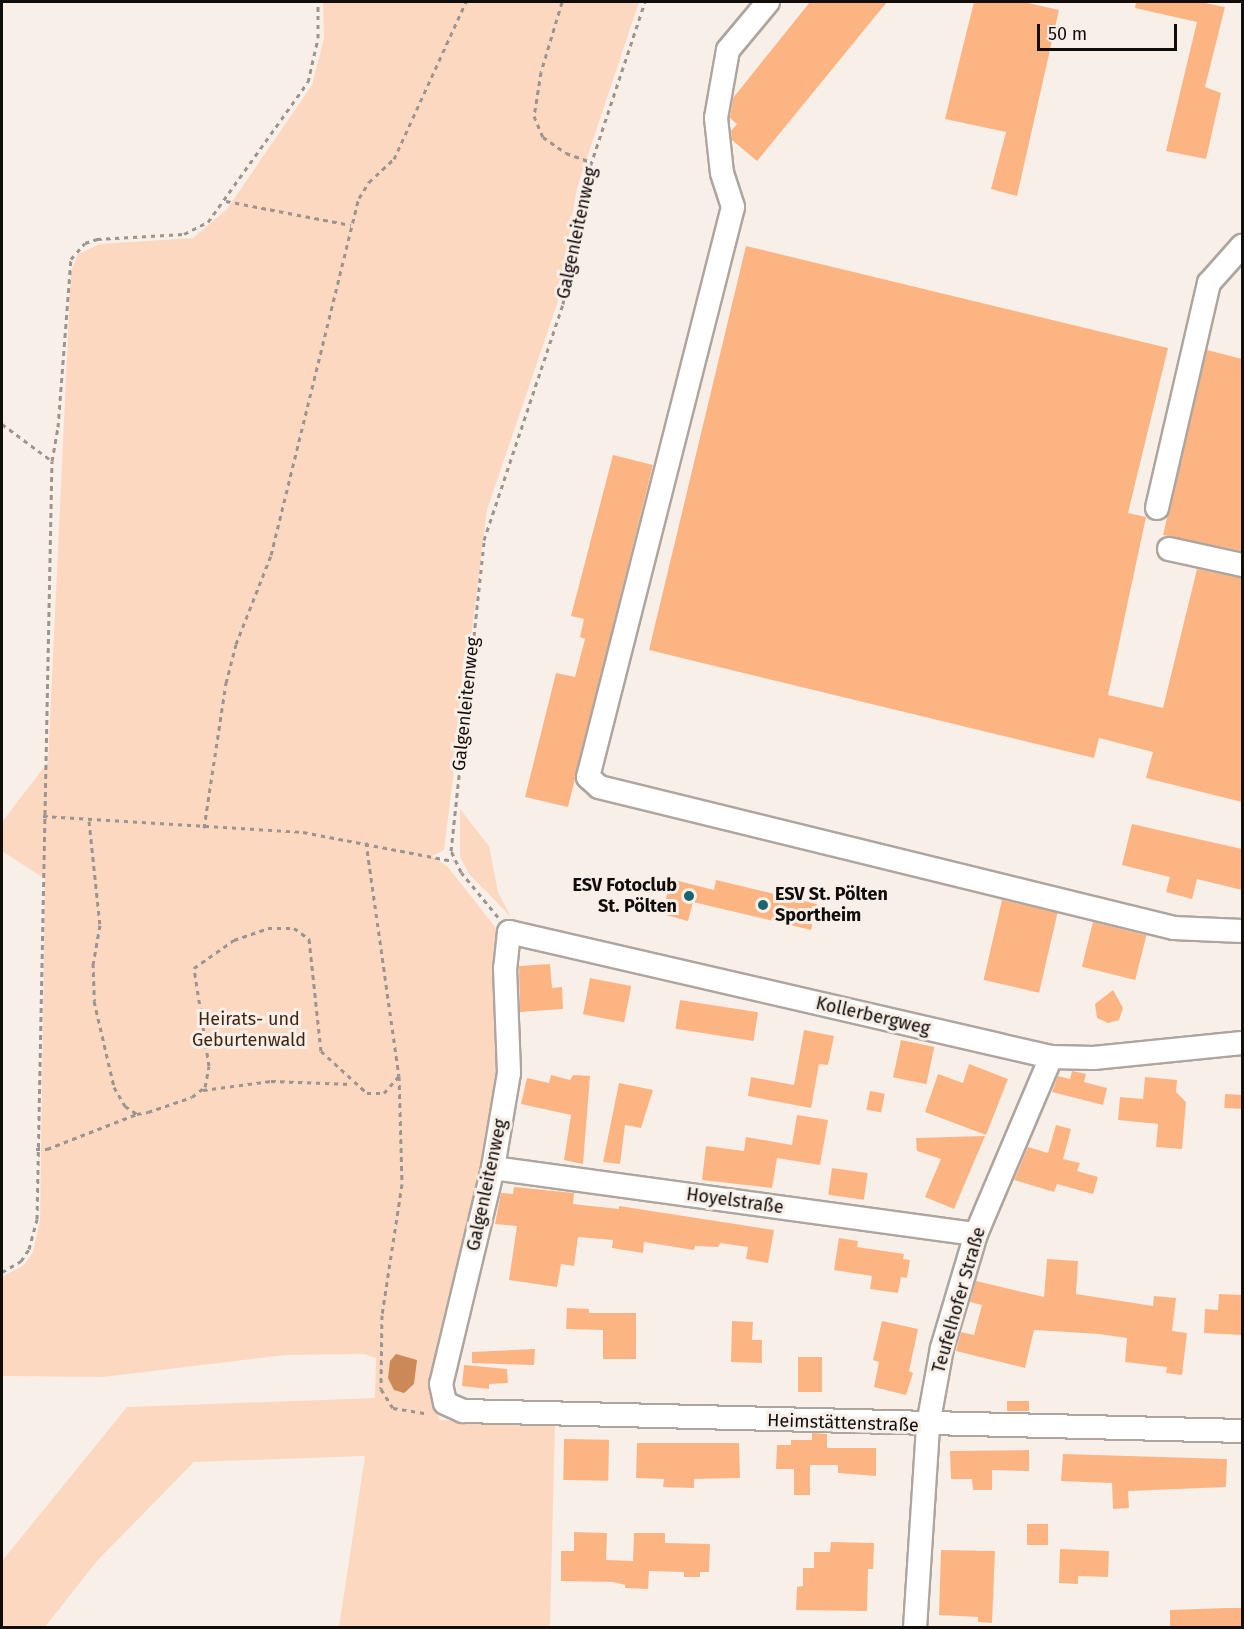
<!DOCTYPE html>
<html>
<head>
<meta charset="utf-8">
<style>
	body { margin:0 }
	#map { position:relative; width:1244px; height:1629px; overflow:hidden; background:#f9efe9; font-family:"Fira Sans",sans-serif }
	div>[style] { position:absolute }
	.green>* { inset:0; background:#fdd8c1 }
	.water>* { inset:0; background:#cd8858 }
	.building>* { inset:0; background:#fdb483; transform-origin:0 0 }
	.path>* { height:3px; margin-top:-1.5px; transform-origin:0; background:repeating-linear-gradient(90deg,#9b9490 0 4.5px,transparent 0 9px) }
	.roads { filter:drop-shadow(2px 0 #aea59f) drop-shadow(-2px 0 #aea59f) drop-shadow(0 2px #aea59f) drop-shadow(0 -2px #aea59f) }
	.minor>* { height:22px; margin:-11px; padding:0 11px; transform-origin:11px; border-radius:11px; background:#fff }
	.dots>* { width:16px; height:16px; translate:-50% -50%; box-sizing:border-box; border:3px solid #f9efe9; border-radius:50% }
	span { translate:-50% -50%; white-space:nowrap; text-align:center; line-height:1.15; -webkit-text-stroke:6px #f9efe9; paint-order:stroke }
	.street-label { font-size:18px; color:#100d0b }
	.poi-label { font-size:18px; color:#100d0b; font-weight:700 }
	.right { translate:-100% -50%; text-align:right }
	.left { translate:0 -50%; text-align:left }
	.park-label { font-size:18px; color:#41240f }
	.frame { position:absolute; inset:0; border:3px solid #100d0b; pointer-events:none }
	.scale { position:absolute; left:1037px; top:24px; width:140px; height:27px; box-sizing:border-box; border:3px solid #100d0b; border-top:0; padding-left:8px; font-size:18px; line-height:21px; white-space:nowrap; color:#100d0b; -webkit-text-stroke:4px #f9efe9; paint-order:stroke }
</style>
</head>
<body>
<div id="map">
	<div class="green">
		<i style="clip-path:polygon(323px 2px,639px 2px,577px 188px,558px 301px,487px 510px,444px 850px,432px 856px,447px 866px,496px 928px,505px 1059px,434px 1403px,440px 1420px,555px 1422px,550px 1627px,339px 1627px,365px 1456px,194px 1462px,97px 1561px,45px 1627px,2px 1627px,2px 1561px,127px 1407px,375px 1398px,376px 1358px,363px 1354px,286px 1355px,103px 1377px,2px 1376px,2px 1277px,24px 1265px,33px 1252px,40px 1220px,45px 879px,2px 851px,2px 822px,48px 762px,71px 271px,78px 254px,100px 244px,193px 238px,227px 209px,312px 85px,324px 38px)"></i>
		<i style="clip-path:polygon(460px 809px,489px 846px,498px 892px,511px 917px,469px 874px,460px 857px)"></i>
	</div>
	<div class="water">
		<i style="clip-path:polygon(396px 1354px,417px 1360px,414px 1384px,404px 1393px,394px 1390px,388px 1378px,390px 1361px)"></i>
	</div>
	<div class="building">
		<i style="clip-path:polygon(810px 2px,887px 2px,757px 161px,732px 140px,731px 131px,737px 124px,730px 118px,733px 98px)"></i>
		<i style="clip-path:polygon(974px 2px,1024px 2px,1059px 10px,1017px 196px,991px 189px,1006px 132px,945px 119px)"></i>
		<i style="clip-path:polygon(1136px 2px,1200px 2px,1225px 7px,1205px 87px,1221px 93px,1206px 159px,1166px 151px,1197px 22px,1135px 8px)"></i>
		<i style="clip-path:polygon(746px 246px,1168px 348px,1128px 513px,1146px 517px,1108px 695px,1163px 708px,1197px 569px,1242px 578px,1242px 802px,1146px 778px,1153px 752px,1099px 738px,1094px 758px,649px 650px)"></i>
		<i style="clip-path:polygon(1207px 350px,1242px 359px,1242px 551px,1163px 535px)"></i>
		<i style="clip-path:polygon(613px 455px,653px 465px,568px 807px,525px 797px,556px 673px,575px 677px,585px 639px,580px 637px,584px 619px,571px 616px)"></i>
		<i style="clip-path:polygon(1132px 824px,1242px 849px,1242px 890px,1197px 879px,1192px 899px,1166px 892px,1170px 877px,1122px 865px)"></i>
		<i style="clip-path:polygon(671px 879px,714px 890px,716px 880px,817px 904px,811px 930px,693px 902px,688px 921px,662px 914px)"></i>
		<i style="left:1002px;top:900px;width:57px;height:82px;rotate:13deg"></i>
		<i style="left:1093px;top:922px;width:55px;height:46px;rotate:14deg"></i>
		<i style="clip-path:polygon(550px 964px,552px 988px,562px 987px,563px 1009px,520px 1012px,519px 966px)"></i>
		<i style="left:590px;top:978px;width:42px;height:37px;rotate:11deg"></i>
		<i style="clip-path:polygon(1113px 990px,1123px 1008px,1119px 1020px,1108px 1023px,1097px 1018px,1095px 1004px)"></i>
		<i style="left:680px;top:1000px;width:79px;height:29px;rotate:9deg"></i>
		<i style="clip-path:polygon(804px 1030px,834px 1036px,828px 1065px,819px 1064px,811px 1108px,748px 1096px,751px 1077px,794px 1085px)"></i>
		<i style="left:901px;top:1040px;width:34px;height:38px;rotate:12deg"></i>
		<i style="clip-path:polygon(969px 1064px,1008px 1079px,986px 1135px,925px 1112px,938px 1074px,963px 1083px)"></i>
		<i style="clip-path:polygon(1072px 1071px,1086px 1074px,1084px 1082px,1107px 1088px,1103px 1105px,1052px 1092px,1058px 1076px,1070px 1079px)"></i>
		<i style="clip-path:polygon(551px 1075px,570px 1080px,573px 1075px,590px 1076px,583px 1164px,564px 1160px,571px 1115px,521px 1104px,527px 1078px,549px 1083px)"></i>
		<i style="clip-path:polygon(1145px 1077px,1177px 1080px,1176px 1092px,1186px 1102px,1182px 1149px,1156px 1147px,1158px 1124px,1118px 1120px,1120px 1097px,1143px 1099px)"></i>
		<i style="clip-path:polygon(619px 1083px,653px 1090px,641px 1128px,625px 1125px,620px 1164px,603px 1162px)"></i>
		<i style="left:870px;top:1091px;width:15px;height:19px;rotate:11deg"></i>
		<i style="left:1225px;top:1094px;width:17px;height:14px;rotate:3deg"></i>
		<i style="clip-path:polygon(797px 1115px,828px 1120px,820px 1165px,777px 1158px,772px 1188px,702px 1180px,706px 1146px,744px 1151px,746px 1137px,792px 1145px)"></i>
		<i style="clip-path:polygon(1056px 1125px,1071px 1129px,1063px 1159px,1080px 1163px,1077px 1171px,1098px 1177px,1093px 1194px,1057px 1184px,1054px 1192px,1014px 1180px,1028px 1147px,1048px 1153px)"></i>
		<i style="clip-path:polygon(985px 1136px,954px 1209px,925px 1197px,941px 1159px,917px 1151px,916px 1138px)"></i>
		<i style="left:832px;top:1168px;width:36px;height:27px;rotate:8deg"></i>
		<i style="clip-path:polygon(514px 1187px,574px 1193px,573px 1204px,619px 1209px,619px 1206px,774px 1230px,768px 1263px,746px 1259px,748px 1247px,720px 1243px,718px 1247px,695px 1246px,694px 1250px,644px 1242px,643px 1253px,612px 1248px,613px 1240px,578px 1237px,574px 1266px,561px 1264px,557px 1287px,509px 1280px,517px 1226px,495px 1224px,501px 1193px,513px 1194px)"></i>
		<i style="clip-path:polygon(839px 1238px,858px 1241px,857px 1247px,904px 1254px,903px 1259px,910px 1260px,907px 1278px,901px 1277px,898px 1293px,870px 1289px,872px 1276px,834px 1270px)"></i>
		<i style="clip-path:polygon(1047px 1259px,1078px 1261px,1076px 1294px,1153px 1306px,1154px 1296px,1176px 1298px,1172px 1331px,1187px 1333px,1182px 1375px,1166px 1373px,1167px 1367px,1125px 1362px,1127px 1338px,1099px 1334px,1034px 1330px,1025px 1368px,956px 1351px,961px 1332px,974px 1335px,982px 1305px,970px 1302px,976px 1281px,1044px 1297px)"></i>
		<i style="clip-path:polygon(1219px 1294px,1242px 1295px,1242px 1335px,1204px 1333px,1205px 1309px,1218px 1310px)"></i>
		<i style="clip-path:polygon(567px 1308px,589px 1309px,589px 1313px,636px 1313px,636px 1359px,603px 1359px,603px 1330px,566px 1329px)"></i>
		<i style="clip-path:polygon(732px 1321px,753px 1322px,752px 1340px,762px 1340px,762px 1363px,731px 1362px)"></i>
		<i style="clip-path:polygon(882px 1321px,918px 1329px,909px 1371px,913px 1373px,906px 1395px,874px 1387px,879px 1362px,873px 1360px)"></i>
		<i style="clip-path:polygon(535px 1349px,534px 1365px,472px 1363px,472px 1352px)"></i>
		<i style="left:798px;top:1357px;width:24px;height:35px"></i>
		<i style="clip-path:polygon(464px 1365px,507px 1369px,508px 1383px,489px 1384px,489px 1389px,462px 1386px)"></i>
		<i style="left:1007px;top:1401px;width:22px;height:10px"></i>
		<i style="clip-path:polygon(812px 1433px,827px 1434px,827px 1448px,876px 1448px,876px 1476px,838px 1473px,838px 1465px,810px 1465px,810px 1495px,794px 1495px,794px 1469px,776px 1469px,777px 1445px,791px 1445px,791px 1440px,812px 1440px)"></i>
		<i style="left:564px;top:1439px;width:45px;height:41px;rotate:1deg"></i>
		<i style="clip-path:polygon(637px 1443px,739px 1443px,740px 1478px,694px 1479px,694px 1488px,663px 1487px,664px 1479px,636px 1478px)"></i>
		<i style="clip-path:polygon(1029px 1450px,1029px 1471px,992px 1470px,992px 1490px,973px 1490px,972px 1479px,951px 1479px,950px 1451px)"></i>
		<i style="clip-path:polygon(1063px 1454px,1227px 1459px,1226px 1487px,1128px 1491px,1129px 1508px,1113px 1509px,1112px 1483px,1061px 1481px)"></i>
		<i style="left:1027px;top:1524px;width:21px;height:21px"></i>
		<i style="clip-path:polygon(574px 1532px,607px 1533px,606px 1560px,633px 1561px,634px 1533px,665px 1533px,665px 1543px,710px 1544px,709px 1572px,700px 1572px,700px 1577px,684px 1577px,684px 1572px,649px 1571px,648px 1589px,625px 1588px,625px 1585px,613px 1582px,561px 1581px,561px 1551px,574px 1551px)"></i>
		<i style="clip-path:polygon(831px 1542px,874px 1543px,873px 1569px,868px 1569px,867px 1611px,796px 1610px,797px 1587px,803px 1586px,803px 1568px,814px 1568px,814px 1552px,830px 1552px)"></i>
		<i style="clip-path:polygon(1060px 1549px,1109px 1551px,1108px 1577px,1078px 1576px,1078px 1584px,1059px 1583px)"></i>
		<i style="clip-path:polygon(941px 1550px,995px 1551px,992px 1623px,978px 1622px,978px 1617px,939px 1615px)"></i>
		<i style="clip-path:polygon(1226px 1608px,1242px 1608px,1242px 1627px,1170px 1628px,1170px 1610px)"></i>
	</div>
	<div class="path">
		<i style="left:562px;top:2px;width:73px;rotate:106.7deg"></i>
		<i style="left:541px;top:72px;width:45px;rotate:99deg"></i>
		<i style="left:534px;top:116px;width:23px;rotate:67deg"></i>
		<i style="left:543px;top:137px;width:28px;rotate:35deg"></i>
		<i style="left:566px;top:153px;width:27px;rotate:20deg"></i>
		<i style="left:226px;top:201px;width:127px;rotate:10.9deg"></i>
		<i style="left:2px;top:424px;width:62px;rotate:36.5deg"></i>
		<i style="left:43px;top:816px;width:260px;rotate:3.5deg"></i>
		<i style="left:303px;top:832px;width:153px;rotate:10.9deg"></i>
		<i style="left:89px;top:821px;width:105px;rotate:84deg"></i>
		<i style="left:100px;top:925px;width:39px;rotate:100deg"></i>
		<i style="left:93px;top:963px;width:38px;rotate:88deg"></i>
		<i style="left:94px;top:1001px;width:88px;rotate:76.9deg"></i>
		<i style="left:114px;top:1087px;width:22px;rotate:60deg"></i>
		<i style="left:125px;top:1106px;width:14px;rotate:34deg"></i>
		<i style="left:137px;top:1114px;width:11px;rotate:-10deg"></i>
		<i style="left:148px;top:1112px;width:46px;rotate:-18.8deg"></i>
		<i style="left:192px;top:1097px;width:16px;rotate:-38deg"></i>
		<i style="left:205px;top:1087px;width:21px;rotate:-79deg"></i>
		<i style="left:209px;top:1066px;width:99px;rotate:-98.7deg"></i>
		<i style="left:194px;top:968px;width:49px;rotate:-35deg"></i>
		<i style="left:234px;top:940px;width:36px;rotate:-19deg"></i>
		<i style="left:268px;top:928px;width:26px"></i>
		<i style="left:294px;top:928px;width:19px;rotate:36deg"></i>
		<i style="left:309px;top:939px;width:113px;rotate:83.9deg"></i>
		<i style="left:321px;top:1051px;width:62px;rotate:42.4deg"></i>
		<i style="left:367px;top:1093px;width:17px"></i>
		<i style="left:384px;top:1093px;width:23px;rotate:-49deg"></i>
		<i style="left:204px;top:828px;width:147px;rotate:-81.4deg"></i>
		<i style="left:226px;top:683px;width:40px;rotate:-75.6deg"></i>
		<i style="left:236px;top:644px;width:96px;rotate:-68.5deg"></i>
		<i style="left:271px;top:555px;width:368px;rotate:-76.2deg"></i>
		<i style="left:359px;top:198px;width:19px;rotate:-58deg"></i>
		<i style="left:369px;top:182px;width:34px;rotate:-43deg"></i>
		<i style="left:394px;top:159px;width:173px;rotate:-65.4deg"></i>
		<i style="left:366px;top:842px;width:236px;rotate:82deg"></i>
		<i style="left:399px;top:1076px;width:108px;rotate:88.4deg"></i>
		<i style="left:402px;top:1184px;width:133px;rotate:98.7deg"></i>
		<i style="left:382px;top:1315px;width:74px;rotate:90.8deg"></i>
		<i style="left:381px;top:1389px;width:22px;rotate:58deg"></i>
		<i style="left:393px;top:1408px;width:33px;rotate:9deg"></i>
		<i style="left:498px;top:917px;width:58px;rotate:-129.4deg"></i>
		<i style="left:461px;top:872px;width:23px;rotate:-115deg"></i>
		<i style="left:451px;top:851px;width:313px;rotate:-83.9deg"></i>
		<i style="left:484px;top:540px;width:249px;rotate:-71.5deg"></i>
		<i style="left:563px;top:304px;width:115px;rotate:-80.5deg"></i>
		<i style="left:582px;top:191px;width:199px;rotate:-71.6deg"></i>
		<i style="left:203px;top:1090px;width:69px;rotate:-7.5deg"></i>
		<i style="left:271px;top:1081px;width:80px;rotate:2.1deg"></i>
		<i style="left:36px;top:1149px;width:11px"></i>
		<i style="left:47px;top:1149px;width:97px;rotate:-21.3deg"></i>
		<i style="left:2px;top:1272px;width:22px;rotate:-30deg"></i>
		<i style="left:21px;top:1261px;width:14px;rotate:-56deg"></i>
		<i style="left:29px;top:1249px;width:31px;rotate:-75deg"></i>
		<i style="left:37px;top:1219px;width:758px;rotate:-88.87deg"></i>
		<i style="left:52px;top:461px;width:35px;rotate:-80deg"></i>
		<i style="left:58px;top:427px;width:169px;rotate:-85.6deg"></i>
		<i style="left:71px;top:259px;width:21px;rotate:-49deg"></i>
		<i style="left:85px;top:243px;width:13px;rotate:-18deg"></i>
		<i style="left:97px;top:239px;width:87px;rotate:-3.3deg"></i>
		<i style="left:184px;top:234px;width:27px;rotate:-27deg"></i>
		<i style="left:208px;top:222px;width:172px;rotate:-54.5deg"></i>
		<i style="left:308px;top:82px;width:45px;rotate:-77.2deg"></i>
		<i style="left:318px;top:38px;width:36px;rotate:-90deg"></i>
	</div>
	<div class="roads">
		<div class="minor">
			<i style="left:768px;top:2px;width:62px;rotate:129.8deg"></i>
			<i style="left:728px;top:50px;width:69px;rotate:100deg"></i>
			<i style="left:716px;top:118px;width:55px;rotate:83.8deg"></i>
			<i style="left:722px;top:173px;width:36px;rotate:72deg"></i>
			<i style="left:733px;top:207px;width:588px;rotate:104.27deg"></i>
			<i style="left:588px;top:777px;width:15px;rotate:42deg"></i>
			<i style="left:599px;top:787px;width:592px;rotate:13.78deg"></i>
			<i style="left:1174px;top:928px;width:68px;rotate:2.5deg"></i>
			<i style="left:1157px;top:508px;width:231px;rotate:-77deg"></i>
			<i style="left:1209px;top:283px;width:50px;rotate:-48.3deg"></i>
			<i style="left:1169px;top:549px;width:75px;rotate:12.4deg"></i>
			<i style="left:1242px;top:1043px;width:149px;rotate:174.2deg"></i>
			<i style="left:1094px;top:1058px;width:43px;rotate:-178.7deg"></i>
			<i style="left:1051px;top:1057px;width:556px;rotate:-167.01deg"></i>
			<i style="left:509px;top:932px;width:36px;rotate:96deg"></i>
			<i style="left:505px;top:968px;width:105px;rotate:87.8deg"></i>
			<i style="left:509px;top:1073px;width:96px;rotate:99.6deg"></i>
			<i style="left:493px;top:1168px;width:222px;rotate:103.5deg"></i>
			<i style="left:441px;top:1384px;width:19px;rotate:78deg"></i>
			<i style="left:445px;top:1403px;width:20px;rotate:24deg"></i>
			<i style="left:463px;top:1411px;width:779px;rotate:1.47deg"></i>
			<i style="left:493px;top:1168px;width:487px;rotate:7.8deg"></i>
			<i style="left:915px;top:1628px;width:203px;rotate:-86.3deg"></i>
			<i style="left:928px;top:1425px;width:78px;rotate:-79.7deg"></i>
			<i style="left:942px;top:1348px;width:119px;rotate:-73.4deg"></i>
			<i style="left:976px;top:1234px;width:192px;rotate:-67deg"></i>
		</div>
	</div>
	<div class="dots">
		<i style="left:689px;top:896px;background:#1b6571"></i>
		<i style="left:763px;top:905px;background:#1b6571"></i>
	</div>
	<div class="street-label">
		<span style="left:577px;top:233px;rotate:-78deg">Galgenleitenweg</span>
		<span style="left:466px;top:704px;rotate:-84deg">Galgenleitenweg</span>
		<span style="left:873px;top:1016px;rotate:13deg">Kollerbergweg</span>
		<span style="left:487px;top:1185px;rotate:-78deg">Galgenleitenweg</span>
		<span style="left:735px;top:1201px;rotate:8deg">Hoyelstraße</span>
		<span style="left:959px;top:1300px;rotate:-74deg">Teufelhofer Straße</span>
		<span style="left:843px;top:1423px;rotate:2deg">Heimstättenstraße</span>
	</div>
	<div class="poi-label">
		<span class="right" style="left:677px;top:896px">ESV Fotoclub<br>St. Pölten</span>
		<span class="left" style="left:775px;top:905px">ESV St. Pölten<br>Sportheim</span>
	</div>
	<div class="park-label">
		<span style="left:249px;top:1030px">Heirats- und<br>Geburtenwald</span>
	</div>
	<div class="frame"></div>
	<div class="scale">50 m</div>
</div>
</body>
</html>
